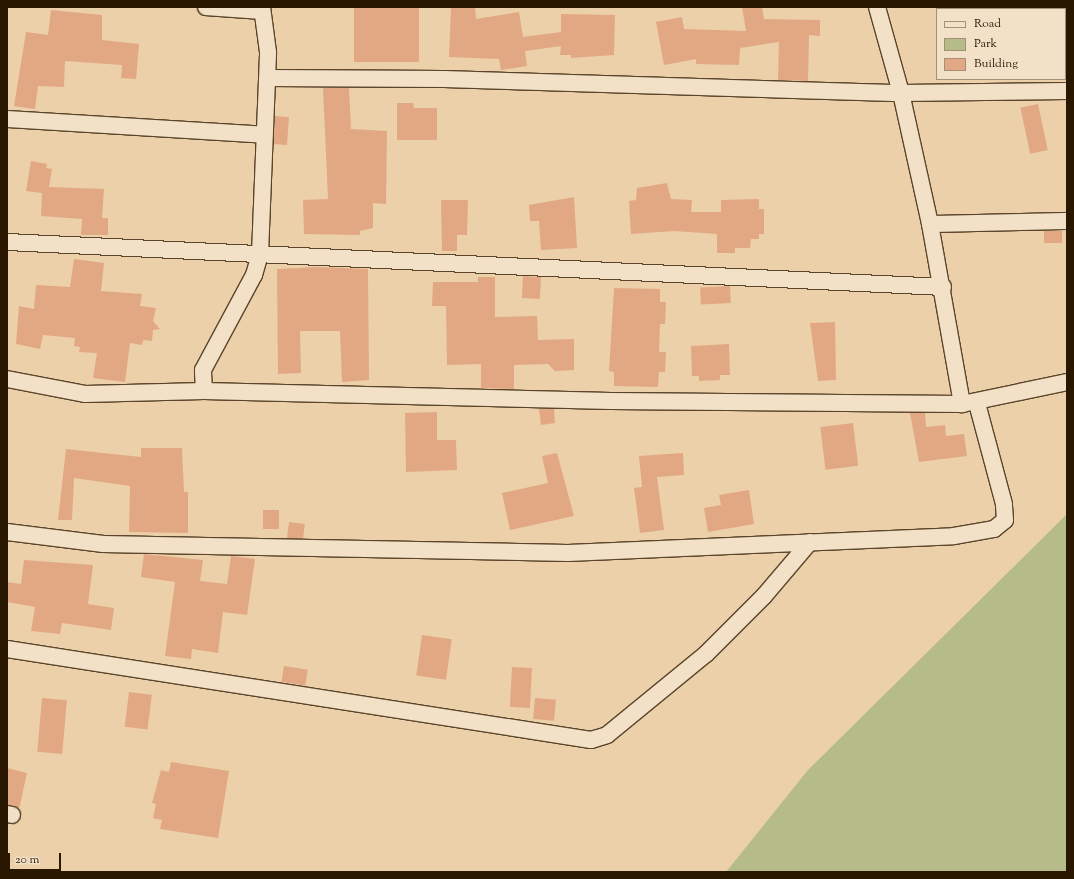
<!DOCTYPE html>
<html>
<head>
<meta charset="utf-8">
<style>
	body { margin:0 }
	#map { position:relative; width:1074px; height:879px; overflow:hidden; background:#ebd0a9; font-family:"Sorts Mill Goudy",serif }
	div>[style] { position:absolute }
	.green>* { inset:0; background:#b5bc8a }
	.building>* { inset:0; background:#e2a884; transform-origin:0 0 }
	.roads { filter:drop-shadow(1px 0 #5a452a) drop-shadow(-1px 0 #5a452a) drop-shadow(0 1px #5a452a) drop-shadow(0 -1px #5a452a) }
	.street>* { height:16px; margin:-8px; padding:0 8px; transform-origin:8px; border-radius:8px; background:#f2e0c7 }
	span { translate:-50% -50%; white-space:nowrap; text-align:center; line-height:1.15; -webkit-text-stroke:4px #f2e0c7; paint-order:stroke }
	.frame { position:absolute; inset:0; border:8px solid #291700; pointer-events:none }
	.legend { position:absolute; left:936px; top:8px; width:130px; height:72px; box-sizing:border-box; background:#f2e0c7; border:1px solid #a29077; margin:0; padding:5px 7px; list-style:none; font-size:12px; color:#291700 }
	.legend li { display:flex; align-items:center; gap:8px; height:20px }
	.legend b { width:20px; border:1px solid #a29077 }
	.scale { position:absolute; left:8px; top:853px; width:53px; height:18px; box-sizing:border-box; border:2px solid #291700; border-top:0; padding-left:5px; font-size:12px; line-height:14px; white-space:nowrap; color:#291700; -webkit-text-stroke:3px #f2e0c7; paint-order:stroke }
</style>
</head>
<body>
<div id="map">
	<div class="green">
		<i style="clip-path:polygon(1067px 514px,1067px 872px,726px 872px,808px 770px)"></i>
	</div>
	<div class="building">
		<i style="left:354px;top:7px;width:65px;height:55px"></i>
		<i style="clip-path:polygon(451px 7px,475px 7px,476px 19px,519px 12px,523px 37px,561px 32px,561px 14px,615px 15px,614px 55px,571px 58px,571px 55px,560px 55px,561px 46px,525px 51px,527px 66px,501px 70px,499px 59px,449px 57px)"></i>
		<i style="clip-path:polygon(742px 7px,762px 7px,764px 19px,820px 20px,820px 36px,809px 35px,808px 81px,778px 80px,779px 42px,740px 48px,739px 65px,696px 64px,696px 59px,664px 65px,656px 22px,682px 17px,684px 29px,746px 31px)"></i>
		<i style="clip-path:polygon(51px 10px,102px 15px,102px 40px,139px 44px,136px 79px,121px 78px,122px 65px,65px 61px,64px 87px,38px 86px,35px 109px,14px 106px,26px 32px,48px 35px)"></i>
		<i style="clip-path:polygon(323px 88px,349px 88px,351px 129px,387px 131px,386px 204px,373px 203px,373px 228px,360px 231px,360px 235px,304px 234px,303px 200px,328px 199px)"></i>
		<i style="clip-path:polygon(397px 103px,413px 103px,414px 108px,437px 108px,437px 140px,397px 140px)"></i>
		<i style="left:1038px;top:104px;width:47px;height:18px;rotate:78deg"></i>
		<i style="left:275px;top:116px;width:14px;height:28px;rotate:4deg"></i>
		<i style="clip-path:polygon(31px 161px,47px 164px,46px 168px,52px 169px,49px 187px,104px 189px,102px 218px,108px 218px,108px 235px,81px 235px,82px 219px,41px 216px,42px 193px,26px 191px)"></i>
		<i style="clip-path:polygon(667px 183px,671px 199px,692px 200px,691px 212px,721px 212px,721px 200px,759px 199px,759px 209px,764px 209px,764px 234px,759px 234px,759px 239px,751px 239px,750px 248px,735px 248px,735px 253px,717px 253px,717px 234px,674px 231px,631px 234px,629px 201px,636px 200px,637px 188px)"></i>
		<i style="clip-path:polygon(574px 197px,577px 248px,541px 250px,539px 221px,530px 221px,529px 205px)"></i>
		<i style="clip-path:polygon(441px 200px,468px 200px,467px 235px,457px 235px,457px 251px,442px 251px)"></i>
		<i style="left:1044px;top:231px;width:18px;height:12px"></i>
		<i style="clip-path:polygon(74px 259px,104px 263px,101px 291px,142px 294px,140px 306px,156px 308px,153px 321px,160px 329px,153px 330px,152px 341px,143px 340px,142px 345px,130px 343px,125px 382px,93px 378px,97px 353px,79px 352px,80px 347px,74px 346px,75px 338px,43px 335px,40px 349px,16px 344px,19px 306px,34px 309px,36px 285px,70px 287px)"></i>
		<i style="clip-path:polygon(317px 267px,368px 269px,369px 380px,342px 382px,340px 331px,300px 331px,301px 373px,278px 374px,277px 269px)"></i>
		<i style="left:523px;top:276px;width:18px;height:22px;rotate:3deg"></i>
		<i style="clip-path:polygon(478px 277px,495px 277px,495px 317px,537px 316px,538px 340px,574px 339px,574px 370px,555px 371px,548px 364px,514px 365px,514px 389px,481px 388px,481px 364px,447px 365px,446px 306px,432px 306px,433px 282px,478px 282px)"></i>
		<i style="left:730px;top:286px;width:17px;height:30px;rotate:87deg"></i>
		<i style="clip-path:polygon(614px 288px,660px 289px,660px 302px,666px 302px,665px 324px,660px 324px,659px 352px,666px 352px,665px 372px,659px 372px,658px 387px,614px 386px,614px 372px,609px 371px)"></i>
		<i style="clip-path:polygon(835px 322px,836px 380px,818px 381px,810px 323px)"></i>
		<i style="clip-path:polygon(729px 344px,730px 375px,720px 375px,720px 380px,699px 381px,699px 376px,692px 376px,691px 346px)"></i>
		<i style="clip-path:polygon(539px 409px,554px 409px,555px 423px,541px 425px)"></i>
		<i style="clip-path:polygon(437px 412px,437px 440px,456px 440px,457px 470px,406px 472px,405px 413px)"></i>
		<i style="clip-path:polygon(910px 413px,925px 413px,926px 427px,945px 425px,946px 436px,964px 434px,967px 456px,919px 462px)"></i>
		<i style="left:853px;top:423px;width:43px;height:33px;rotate:83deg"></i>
		<i style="clip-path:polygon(141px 448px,182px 448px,184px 492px,188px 492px,188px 533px,129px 532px,130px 486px,74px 478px,72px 520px,58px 520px,66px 449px,141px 457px)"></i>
		<i style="clip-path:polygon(557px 453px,574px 516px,510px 530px,502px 493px,548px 483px,542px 456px)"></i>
		<i style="clip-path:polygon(683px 453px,684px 475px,657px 477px,664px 530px,640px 533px,634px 488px,642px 487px,639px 456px)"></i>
		<i style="clip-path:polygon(749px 490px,754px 524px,708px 532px,704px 508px,721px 505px,719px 495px)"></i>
		<i style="left:263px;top:510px;width:16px;height:19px"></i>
		<i style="left:289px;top:522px;width:16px;height:16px;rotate:7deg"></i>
		<i style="clip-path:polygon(144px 554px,203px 560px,200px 581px,227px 584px,231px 556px,255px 559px,247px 615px,223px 612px,218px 653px,192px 649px,191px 659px,165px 656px,175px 582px,141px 577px)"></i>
		<i style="clip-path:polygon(24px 560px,93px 565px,88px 604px,114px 608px,111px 630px,62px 623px,60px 634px,31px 631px,35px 607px,7px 602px,7px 582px,21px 584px)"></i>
		<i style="left:422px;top:635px;width:30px;height:41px;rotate:8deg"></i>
		<i style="left:284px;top:666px;width:24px;height:16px;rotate:9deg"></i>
		<i style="left:512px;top:667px;width:20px;height:40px;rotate:3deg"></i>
		<i style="left:129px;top:692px;width:23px;height:35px;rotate:7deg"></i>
		<i style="left:42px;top:698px;width:25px;height:54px;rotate:5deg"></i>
		<i style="left:535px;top:698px;width:21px;height:21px;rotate:5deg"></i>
		<i style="clip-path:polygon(171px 762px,229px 771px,218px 838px,160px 829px,162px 820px,153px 818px,156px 804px,152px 803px,161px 770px,169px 772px)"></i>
		<i style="clip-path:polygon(7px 768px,27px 773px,19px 809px,7px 805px)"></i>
	</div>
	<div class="roads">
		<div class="street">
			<i style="left:206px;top:7px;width:55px;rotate:4.2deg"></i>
			<i style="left:877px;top:7px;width:89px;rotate:74.4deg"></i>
			<i style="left:901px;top:93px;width:134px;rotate:77.5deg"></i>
			<i style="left:930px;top:224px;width:183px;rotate:79.9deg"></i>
			<i style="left:268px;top:78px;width:176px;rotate:0.3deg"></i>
			<i style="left:444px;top:79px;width:457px;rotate:1.8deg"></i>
			<i style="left:901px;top:93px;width:166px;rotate:-0.7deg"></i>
			<i style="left:7px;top:119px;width:258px;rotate:3.5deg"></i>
			<i style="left:930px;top:224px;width:137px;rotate:-1.3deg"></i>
			<i style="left:7px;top:242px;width:937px;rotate:2.75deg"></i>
			<i style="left:7px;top:379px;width:79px;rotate:10.9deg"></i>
			<i style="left:85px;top:394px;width:119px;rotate:-1.4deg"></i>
			<i style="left:204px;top:391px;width:407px;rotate:1.4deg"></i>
			<i style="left:611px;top:401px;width:351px;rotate:0.5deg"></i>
			<i style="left:962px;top:404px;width:107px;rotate:-11.8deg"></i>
			<i style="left:204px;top:391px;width:21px;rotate:-93deg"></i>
			<i style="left:203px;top:370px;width:108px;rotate:-61.8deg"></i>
			<i style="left:254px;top:275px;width:22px;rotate:-74deg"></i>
			<i style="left:260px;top:254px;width:202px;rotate:-87.7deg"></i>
			<i style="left:268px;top:52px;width:45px;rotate:-97.6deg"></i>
			<i style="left:7px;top:532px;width:97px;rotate:7.1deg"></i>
			<i style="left:103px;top:544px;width:465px;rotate:1.1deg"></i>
			<i style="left:568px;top:553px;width:386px;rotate:-2.5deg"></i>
			<i style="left:954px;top:536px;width:41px;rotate:-9.9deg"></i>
			<i style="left:994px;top:529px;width:14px;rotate:-39deg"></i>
			<i style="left:1005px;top:520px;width:16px;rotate:-94deg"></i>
			<i style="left:1004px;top:504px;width:105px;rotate:-105deg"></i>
			<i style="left:7px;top:649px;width:591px;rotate:8.86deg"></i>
			<i style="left:591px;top:740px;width:17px;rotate:-17deg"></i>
			<i style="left:607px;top:735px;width:128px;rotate:-39.3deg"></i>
			<i style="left:706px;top:654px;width:82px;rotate:-45deg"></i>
			<i style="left:764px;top:596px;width:71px;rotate:-49.6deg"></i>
			<i style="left:7px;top:814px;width:5px;rotate:11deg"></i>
		</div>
	</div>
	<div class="frame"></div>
	<ul class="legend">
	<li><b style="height:5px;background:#f2e0c7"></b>Road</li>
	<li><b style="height:11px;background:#b5bc8a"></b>Park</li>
	<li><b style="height:11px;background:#e2a884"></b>Building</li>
	</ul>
	<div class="scale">20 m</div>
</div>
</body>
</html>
